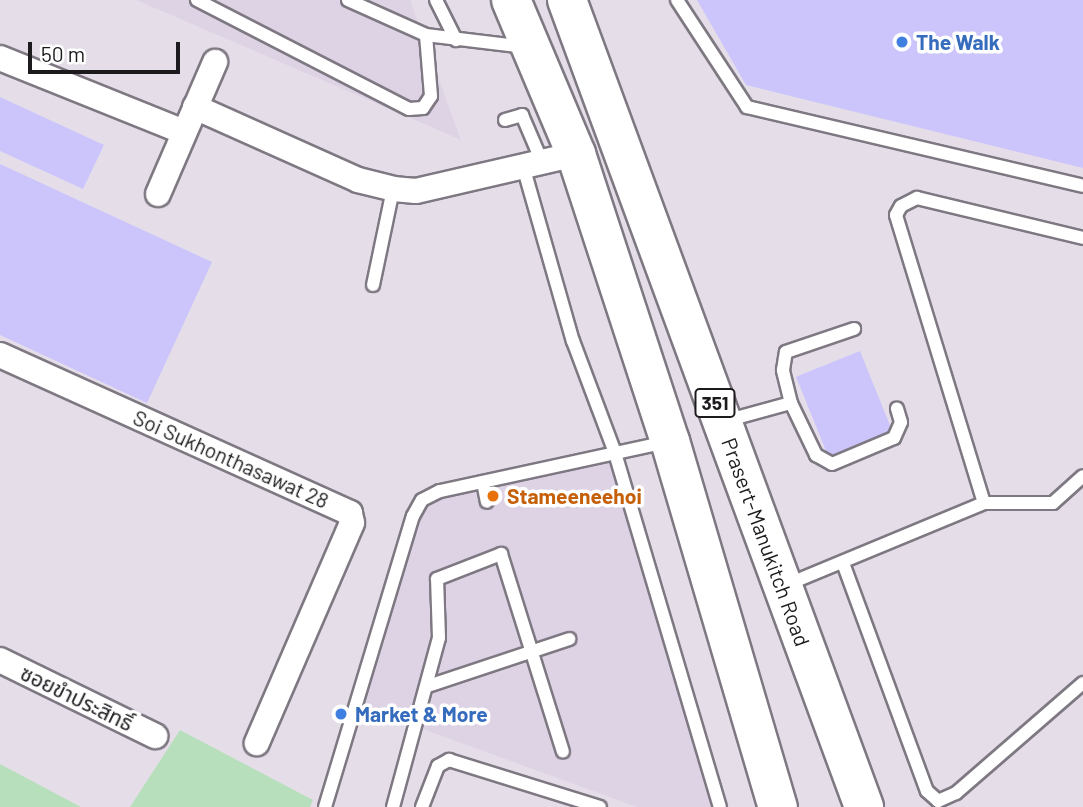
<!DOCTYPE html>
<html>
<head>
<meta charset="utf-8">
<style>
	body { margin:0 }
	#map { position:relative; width:1083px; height:807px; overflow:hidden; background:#e5dee9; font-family:Barlow,"Noto Sans Thai",sans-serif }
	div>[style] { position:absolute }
	.built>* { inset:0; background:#ded3e5 }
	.green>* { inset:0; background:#b7dfbc }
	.building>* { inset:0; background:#cbc5fb; transform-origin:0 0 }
	.roads { filter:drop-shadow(2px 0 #7e7882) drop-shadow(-2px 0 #7e7882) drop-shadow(0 2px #7e7882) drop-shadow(0 -2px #7e7882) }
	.lane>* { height:12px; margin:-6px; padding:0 6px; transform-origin:6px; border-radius:6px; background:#fff }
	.street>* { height:24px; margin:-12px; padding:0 12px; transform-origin:12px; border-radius:12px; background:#fff }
	.primary>* { height:38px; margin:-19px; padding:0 19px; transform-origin:19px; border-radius:19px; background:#fff }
	.dots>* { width:19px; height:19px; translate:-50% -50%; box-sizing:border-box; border:4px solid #fff; border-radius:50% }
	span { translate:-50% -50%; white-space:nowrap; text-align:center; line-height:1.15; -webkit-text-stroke:7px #fff; paint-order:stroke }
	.shield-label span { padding:2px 5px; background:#fff; border:2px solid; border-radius:5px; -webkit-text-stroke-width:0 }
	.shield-label { font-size:19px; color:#1d1a1e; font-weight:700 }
	.shop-label { font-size:21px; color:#366cbe; font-weight:700 }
	.left { translate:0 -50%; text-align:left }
	.street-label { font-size:21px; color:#1d1a1e }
	.food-label { font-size:21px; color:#c56008; font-weight:700 }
	.scale { position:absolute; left:28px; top:42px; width:152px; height:32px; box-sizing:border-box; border:4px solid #1d1a1e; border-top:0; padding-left:9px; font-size:21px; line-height:24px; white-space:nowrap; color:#1d1a1e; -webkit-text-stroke:5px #fff; paint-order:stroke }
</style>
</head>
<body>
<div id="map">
	<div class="built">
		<i style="clip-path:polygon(136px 0,410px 0,461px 140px,415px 120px)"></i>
		<i style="clip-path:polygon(615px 453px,715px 807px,637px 807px,354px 704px,422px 500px)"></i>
	</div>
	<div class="green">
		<i style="clip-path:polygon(180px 730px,313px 800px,310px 807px,130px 807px)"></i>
		<i style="clip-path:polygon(0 764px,81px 807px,0 807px)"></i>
	</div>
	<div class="building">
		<i style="clip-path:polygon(697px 0,1083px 0,1083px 168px,746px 85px)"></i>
		<i style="clip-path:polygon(0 97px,104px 145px,83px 189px,0 151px)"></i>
		<i style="clip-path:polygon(0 164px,212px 262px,147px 403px,0 335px)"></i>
		<i style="left:860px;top:351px;width:89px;height:69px;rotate:68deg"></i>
	</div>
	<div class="roads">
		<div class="lane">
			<i style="left:197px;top:0;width:238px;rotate:27.2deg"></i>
			<i style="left:409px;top:109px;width:14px;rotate:-4deg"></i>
			<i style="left:423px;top:108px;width:14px;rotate:-56deg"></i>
			<i style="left:431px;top:96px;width:61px;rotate:-94.7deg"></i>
			<i style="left:348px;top:0;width:85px;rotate:24.2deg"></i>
			<i style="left:426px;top:35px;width:100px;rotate:6.9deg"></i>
			<i style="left:436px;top:0;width:45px;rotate:63.4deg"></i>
			<i style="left:677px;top:0;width:128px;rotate:56.8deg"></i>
			<i style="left:747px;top:107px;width:345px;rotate:13.2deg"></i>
			<i style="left:505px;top:120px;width:18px;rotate:-16deg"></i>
			<i style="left:522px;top:115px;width:51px;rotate:66.9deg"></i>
			<i style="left:523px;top:166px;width:182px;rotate:74.1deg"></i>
			<i style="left:573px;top:341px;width:120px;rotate:69.4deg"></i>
			<i style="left:615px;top:453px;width:369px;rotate:73.5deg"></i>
			<i style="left:373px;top:285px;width:98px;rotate:-78.2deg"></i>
			<i style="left:791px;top:403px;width:58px;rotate:64.3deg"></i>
			<i style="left:816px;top:455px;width:18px;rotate:29deg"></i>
			<i style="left:832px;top:464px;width:67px;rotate:-22.8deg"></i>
			<i style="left:894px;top:438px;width:17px;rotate:-66deg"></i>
			<i style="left:901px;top:422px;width:14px;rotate:-107deg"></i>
			<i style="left:725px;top:421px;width:68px;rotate:-15.3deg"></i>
			<i style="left:791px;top:403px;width:34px;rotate:-104deg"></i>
			<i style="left:783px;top:370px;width:18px;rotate:-81deg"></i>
			<i style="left:786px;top:352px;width:72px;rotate:-18.7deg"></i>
			<i style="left:483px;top:482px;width:20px;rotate:79deg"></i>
			<i style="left:984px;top:503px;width:301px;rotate:-107deg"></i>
			<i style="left:896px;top:215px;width:10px;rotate:-61deg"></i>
			<i style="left:901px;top:206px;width:18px;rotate:-27deg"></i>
			<i style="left:917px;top:198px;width:171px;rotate:13.5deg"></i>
			<i style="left:843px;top:563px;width:243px;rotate:69.8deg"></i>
			<i style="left:927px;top:791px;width:15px;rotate:42deg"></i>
			<i style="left:938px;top:801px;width:20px;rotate:-24deg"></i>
			<i style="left:956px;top:793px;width:168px;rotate:-40.9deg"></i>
			<i style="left:786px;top:585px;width:214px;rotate:-22.5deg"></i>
			<i style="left:984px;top:503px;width:69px"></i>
			<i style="left:1053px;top:503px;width:40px;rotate:-42deg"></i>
			<i style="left:428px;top:686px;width:149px;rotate:-18.4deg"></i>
			<i style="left:325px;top:807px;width:304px;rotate:-73.2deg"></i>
			<i style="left:413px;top:516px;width:18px;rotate:-61deg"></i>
			<i style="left:422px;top:500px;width:20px;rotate:-27deg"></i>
			<i style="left:440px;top:491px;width:231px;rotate:-12.2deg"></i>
			<i style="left:393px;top:807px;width:175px;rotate:-74.8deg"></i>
			<i style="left:439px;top:638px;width:59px;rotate:-91.9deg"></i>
			<i style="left:437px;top:579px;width:69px;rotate:-21.3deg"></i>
			<i style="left:501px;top:554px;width:207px;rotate:72.6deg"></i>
			<i style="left:422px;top:807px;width:44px;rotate:-68.7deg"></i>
			<i style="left:438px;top:766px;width:13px;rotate:-29deg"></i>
			<i style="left:449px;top:760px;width:158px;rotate:17.3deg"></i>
		</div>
		<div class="street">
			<i style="left:0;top:58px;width:198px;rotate:21.9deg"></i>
			<i style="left:195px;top:107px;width:179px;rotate:24.1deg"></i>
			<i style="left:358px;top:180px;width:36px;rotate:14deg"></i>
			<i style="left:393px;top:189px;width:23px;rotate:5deg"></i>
			<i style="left:416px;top:191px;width:164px;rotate:-13deg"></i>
			<i style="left:158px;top:194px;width:144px;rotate:-66.6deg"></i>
			<i style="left:0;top:355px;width:384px;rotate:24.3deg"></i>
			<i style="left:350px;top:513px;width:10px;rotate:79deg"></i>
			<i style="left:352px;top:523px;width:240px;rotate:113.4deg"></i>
			<i style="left:0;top:660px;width:173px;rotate:26.1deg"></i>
		</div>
		<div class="primary">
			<i style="left:511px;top:0;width:167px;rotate:67.1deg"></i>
			<i style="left:576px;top:154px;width:302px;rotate:71.9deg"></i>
			<i style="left:670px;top:441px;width:382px;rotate:73.6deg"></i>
			<i style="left:567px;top:0;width:860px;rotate:69.79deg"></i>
		</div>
	</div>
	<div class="dots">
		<i style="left:902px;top:42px;background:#3f7fe0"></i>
		<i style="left:493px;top:496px;background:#e8710a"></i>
		<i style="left:341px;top:714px;background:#3f7fe0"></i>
	</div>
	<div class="shield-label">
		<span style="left:715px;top:403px">351</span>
	</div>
	<div class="shop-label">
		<span class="left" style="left:916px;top:42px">The Walk</span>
		<span class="left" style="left:355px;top:714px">Market &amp; More</span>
	</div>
	<div class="street-label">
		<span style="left:231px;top:459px;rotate:24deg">Soi Sukhonthasawat 28</span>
		<span style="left:766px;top:542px;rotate:70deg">Prasert-Manukitch Road</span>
		<span style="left:77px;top:698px;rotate:26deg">ซอยขำประสิทธิ์</span>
	</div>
	<div class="food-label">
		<span class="left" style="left:507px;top:496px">Stameeneehoi</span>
	</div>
	<div class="scale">50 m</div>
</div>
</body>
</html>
